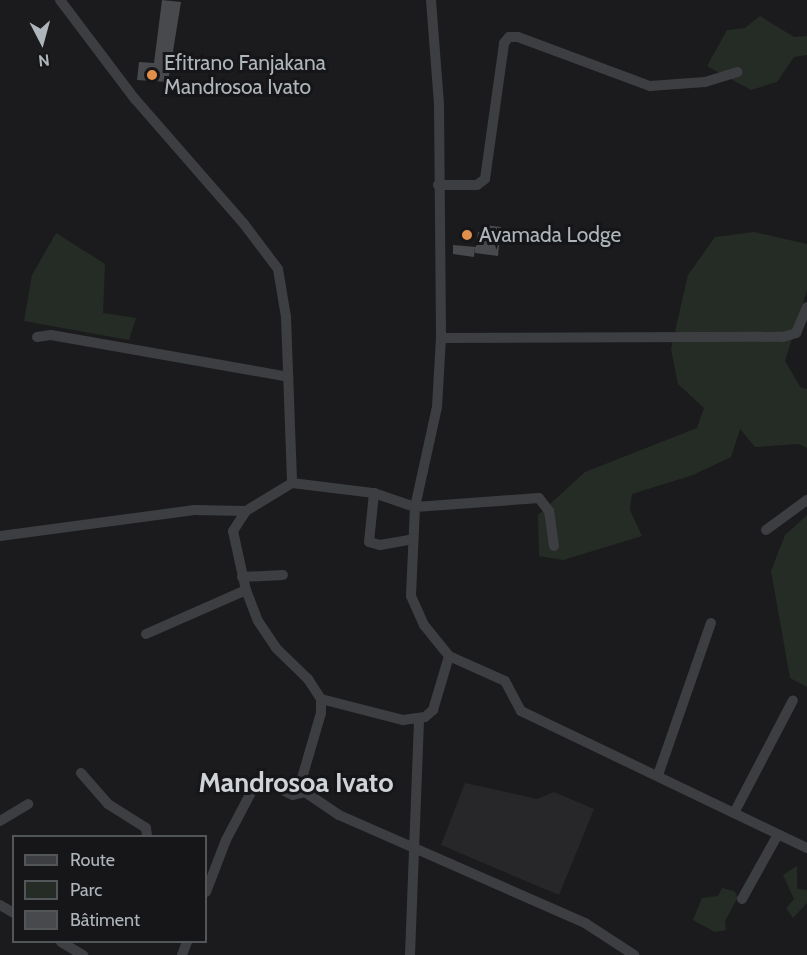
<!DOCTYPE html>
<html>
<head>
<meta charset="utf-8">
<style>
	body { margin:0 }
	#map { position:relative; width:807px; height:955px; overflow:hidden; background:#1b1b1d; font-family:Cabin,sans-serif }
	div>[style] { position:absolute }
	.built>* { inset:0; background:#272729 }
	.green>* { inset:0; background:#252c25 }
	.building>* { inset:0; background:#48494c }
	.minor>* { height:10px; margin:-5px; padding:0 5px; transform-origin:5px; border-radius:5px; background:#3c3e41 }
	.dots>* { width:16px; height:16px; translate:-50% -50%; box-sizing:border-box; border:3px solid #161618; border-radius:50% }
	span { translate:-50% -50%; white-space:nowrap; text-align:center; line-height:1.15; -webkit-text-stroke:6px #161618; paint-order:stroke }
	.poi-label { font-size:21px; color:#aeb5bb }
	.left { translate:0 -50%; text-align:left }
	.district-label { font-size:27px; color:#cfd3d7; font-weight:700 }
	.legend { position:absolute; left:12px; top:835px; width:195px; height:108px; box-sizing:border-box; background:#161618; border:2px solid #535659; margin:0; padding:8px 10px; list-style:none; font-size:18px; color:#aeb5bb }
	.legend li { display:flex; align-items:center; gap:12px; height:30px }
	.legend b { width:30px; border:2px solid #535659 }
	.north { position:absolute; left:12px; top:12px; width:60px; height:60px; -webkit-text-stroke:4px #161618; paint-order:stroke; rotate:174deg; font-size:16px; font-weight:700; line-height:24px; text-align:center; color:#aeb5bb }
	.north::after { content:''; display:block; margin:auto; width:21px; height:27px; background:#aeb5bb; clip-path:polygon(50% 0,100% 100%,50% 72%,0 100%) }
</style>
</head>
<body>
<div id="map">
	<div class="built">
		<i style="clip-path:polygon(465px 783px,537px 799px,554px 792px,594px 809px,559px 895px,441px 845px)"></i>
	</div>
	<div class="green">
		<i style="clip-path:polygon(760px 16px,794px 37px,807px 36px,807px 55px,794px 57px,777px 82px,751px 90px,707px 66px,727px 30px,745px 28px)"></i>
		<i style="clip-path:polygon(754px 232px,807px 244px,807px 290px,785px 361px,801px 388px,807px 389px,807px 448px,799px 444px,755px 447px,740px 429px,731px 457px,693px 475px,632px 494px,630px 510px,642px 536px,563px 560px,539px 556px,538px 515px,585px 472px,697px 428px,704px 408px,678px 384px,671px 349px,688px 275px,715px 237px)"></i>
		<i style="clip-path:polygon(56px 233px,105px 264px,103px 313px,136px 318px,129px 340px,24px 321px,32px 275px)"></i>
		<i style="clip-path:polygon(807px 515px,807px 687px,790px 678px,771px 571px,785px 535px)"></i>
		<i style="clip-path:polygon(797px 866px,797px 889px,807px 890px,807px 903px,793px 918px,786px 908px,794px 899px,783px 875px)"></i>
		<i style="clip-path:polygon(722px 888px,734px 891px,738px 897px,725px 921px,726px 930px,715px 932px,693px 920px,702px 898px,718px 896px)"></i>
	</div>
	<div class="building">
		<i style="clip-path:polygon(162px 0,181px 2px,168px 82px,137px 80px,139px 62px,154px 63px)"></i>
		<i style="clip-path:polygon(484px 225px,501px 227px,498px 256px,475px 253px,475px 248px,474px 257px,453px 254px,453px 245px,476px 247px,478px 232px,483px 232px)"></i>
	</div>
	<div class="minor">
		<i style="left:60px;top:0;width:124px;rotate:52.9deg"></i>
		<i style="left:135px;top:99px;width:166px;rotate:48.9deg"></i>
		<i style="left:244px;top:224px;width:56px;rotate:52.9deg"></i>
		<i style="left:278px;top:269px;width:49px;rotate:80.5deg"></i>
		<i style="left:286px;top:317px;width:166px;rotate:87.9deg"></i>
		<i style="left:292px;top:483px;width:54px;rotate:148.7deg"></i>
		<i style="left:246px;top:511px;width:24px;rotate:123deg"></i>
		<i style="left:233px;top:531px;width:60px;rotate:77.6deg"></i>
		<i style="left:246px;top:590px;width:33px;rotate:69deg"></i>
		<i style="left:258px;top:621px;width:32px;rotate:56deg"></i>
		<i style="left:276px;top:648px;width:45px;rotate:44.1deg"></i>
		<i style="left:308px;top:679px;width:24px;rotate:57deg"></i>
		<i style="left:321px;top:699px;width:14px;rotate:90deg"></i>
		<i style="left:321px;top:713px;width:68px;rotate:106.3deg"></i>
		<i style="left:302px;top:778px;width:14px;rotate:78deg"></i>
		<i style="left:305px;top:792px;width:41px;rotate:34.1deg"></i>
		<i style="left:339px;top:815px;width:269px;rotate:23.7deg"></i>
		<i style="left:585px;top:923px;width:59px;rotate:33.1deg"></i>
		<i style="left:431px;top:0;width:105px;rotate:85.6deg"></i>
		<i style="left:439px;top:105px;width:233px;rotate:89.5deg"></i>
		<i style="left:438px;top:185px;width:39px"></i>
		<i style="left:477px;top:185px;width:10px;rotate:-37deg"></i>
		<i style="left:485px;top:179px;width:137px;rotate:-82deg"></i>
		<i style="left:504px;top:43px;width:8px;rotate:-50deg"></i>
		<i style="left:509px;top:37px;width:9px"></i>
		<i style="left:518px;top:37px;width:141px;rotate:20.4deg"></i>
		<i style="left:650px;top:86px;width:55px;rotate:-4.2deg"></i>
		<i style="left:705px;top:82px;width:34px;rotate:-17deg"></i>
		<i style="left:37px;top:337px;width:14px;rotate:-8deg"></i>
		<i style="left:51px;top:335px;width:241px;rotate:10deg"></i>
		<i style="left:292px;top:483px;width:83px;rotate:7deg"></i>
		<i style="left:374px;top:493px;width:43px;rotate:18.9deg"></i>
		<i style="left:415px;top:507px;width:89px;rotate:92.6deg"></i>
		<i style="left:411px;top:596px;width:32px;rotate:66deg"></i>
		<i style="left:424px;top:625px;width:40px;rotate:51deg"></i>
		<i style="left:449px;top:656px;width:61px;rotate:24.1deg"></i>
		<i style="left:505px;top:681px;width:34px;rotate:62deg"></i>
		<i style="left:521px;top:711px;width:317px;rotate:25.6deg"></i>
		<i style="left:374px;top:493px;width:49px;rotate:95.8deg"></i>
		<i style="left:369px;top:542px;width:11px;rotate:15deg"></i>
		<i style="left:380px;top:545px;width:34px;rotate:-10deg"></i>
		<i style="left:766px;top:530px;width:51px;rotate:-36.2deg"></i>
		<i style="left:0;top:536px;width:196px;rotate:-7.6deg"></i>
		<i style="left:194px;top:510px;width:52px;rotate:1.1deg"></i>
		<i style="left:554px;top:546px;width:35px;rotate:-98deg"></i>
		<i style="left:549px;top:511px;width:16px;rotate:-128deg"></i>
		<i style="left:539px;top:498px;width:124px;rotate:175.8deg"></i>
		<i style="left:415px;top:507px;width:102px;rotate:-77.6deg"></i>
		<i style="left:437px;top:407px;width:69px;rotate:-86.7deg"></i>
		<i style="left:441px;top:338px;width:342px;rotate:-0.2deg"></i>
		<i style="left:783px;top:337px;width:14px;rotate:-17deg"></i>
		<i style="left:796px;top:333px;width:28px;rotate:-67deg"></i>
		<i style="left:242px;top:577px;width:41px;rotate:-2.8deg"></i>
		<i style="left:146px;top:634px;width:109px;rotate:-23.7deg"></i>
		<i style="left:321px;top:699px;width:85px;rotate:14.4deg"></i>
		<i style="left:403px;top:720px;width:22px;rotate:-8deg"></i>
		<i style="left:425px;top:717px;width:11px;rotate:-41deg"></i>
		<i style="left:433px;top:710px;width:56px;rotate:-73.5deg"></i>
		<i style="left:81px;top:773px;width:41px;rotate:48.9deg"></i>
		<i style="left:108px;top:804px;width:45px;rotate:32.3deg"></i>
		<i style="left:146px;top:828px;width:8px;rotate:83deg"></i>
		<i style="left:658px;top:775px;width:161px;rotate:-70.8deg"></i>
		<i style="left:734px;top:813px;width:127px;rotate:-62.4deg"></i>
		<i style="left:0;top:821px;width:33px;rotate:-31deg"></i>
		<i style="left:206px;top:892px;width:56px;rotate:-69deg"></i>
		<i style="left:226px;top:840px;width:64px;rotate:-62.2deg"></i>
		<i style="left:256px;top:783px;width:7px;rotate:-27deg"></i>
		<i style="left:262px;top:780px;width:34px;rotate:26deg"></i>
		<i style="left:293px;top:795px;width:12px;rotate:-14deg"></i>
		<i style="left:742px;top:899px;width:72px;rotate:-60.9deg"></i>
		<i style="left:0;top:905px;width:16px;rotate:30deg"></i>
		<i style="left:61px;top:942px;width:26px;rotate:31deg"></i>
		<i style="left:182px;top:955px;width:14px;rotate:-69deg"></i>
		<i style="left:410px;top:955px;width:237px;rotate:-87.8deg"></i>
	</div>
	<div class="dots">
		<i style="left:152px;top:75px;background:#e38f4c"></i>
		<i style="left:467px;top:235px;background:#e38f4c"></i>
	</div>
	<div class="poi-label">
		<span class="left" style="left:164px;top:75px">Efitrano Fanjakana<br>Mandrosoa Ivato</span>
		<span class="left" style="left:479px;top:235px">Avamada Lodge</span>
	</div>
	<div class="district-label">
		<span style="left:296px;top:783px">Mandrosoa Ivato</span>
	</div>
	<ul class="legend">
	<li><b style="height:8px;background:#3c3e41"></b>Route</li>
	<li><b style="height:16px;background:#252c25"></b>Parc</li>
	<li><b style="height:16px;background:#48494c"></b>Bâtiment</li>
	</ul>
	<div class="north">N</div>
</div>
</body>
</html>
